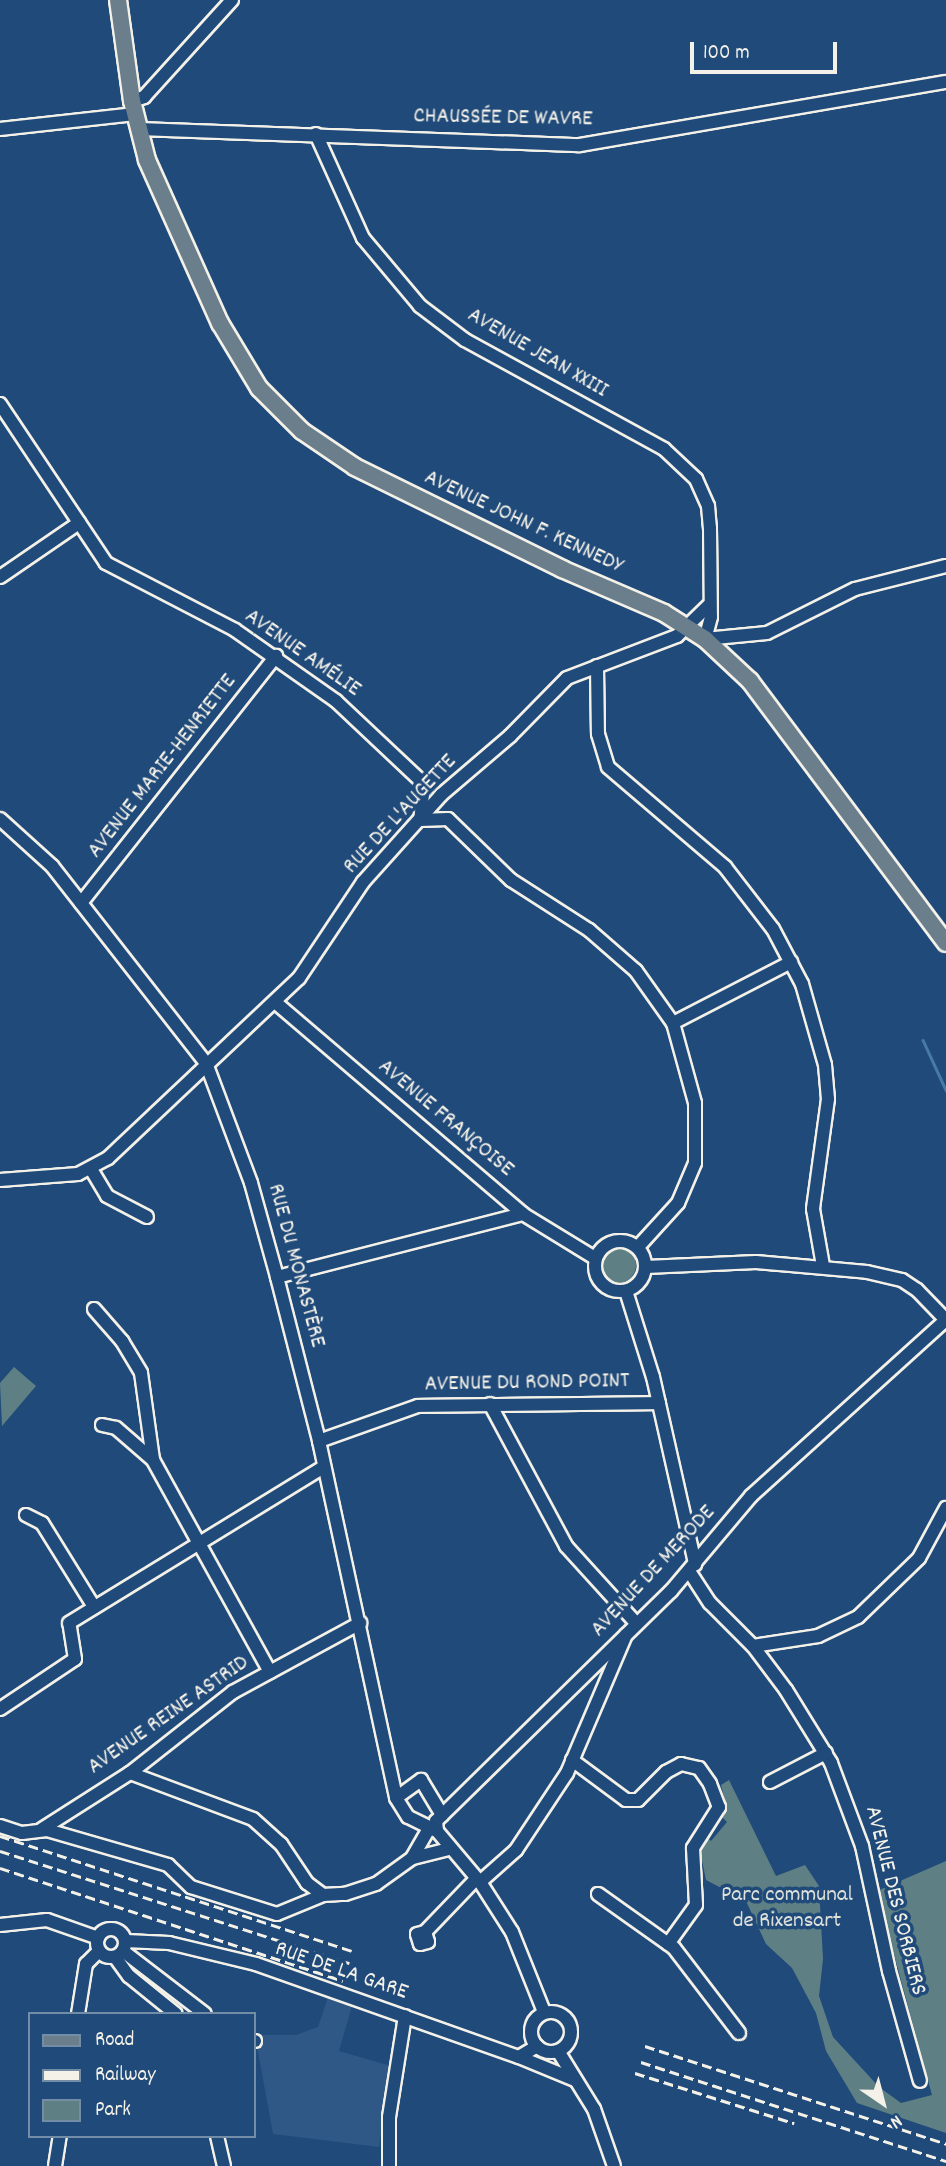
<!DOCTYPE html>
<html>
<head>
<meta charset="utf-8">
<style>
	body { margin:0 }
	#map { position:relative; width:946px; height:2166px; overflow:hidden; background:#1f4a7a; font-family:Dekko,sans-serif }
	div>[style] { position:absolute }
	.built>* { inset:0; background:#305886 }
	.green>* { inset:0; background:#5e8084 }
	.round { border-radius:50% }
	.stream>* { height:2.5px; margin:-1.25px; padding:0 1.25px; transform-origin:1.25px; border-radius:1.25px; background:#477aa4 }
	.roads { filter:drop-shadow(2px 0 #f4f1e8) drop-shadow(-2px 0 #f4f1e8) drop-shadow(0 2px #f4f1e8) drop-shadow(0 -2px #f4f1e8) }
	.minor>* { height:12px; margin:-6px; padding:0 6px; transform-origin:6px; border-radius:6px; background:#1f4a7a }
	.minor>.ring { margin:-6px; padding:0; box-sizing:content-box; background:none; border:12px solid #1f4a7a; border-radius:50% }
	.major>* { height:16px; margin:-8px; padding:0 8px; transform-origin:8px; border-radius:8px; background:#6b7e8b }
	.rail>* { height:2.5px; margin-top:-1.25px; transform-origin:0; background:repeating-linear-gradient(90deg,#f4f1e8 0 10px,transparent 0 15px) }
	span { translate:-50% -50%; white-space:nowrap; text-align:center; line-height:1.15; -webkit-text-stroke:7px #1f4a7a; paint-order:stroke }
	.street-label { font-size:23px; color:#f4f1e8 }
	.park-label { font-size:23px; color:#dee0d9 }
	.legend { position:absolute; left:28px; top:2012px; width:228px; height:126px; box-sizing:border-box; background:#1f4a7a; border:2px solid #748da6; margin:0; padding:9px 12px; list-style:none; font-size:21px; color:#f4f1e8 }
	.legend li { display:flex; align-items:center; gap:14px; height:35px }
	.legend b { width:35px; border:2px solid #748da6 }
	.north { position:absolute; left:848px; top:2068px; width:70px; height:70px; -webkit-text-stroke:5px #1f4a7a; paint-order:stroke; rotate:145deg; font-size:19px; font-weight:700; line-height:28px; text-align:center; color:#f4f1e8 }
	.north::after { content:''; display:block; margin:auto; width:24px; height:32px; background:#f4f1e8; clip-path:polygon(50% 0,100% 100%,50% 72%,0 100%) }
	.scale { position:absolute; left:690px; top:42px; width:147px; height:32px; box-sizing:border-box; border:4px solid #f4f1e8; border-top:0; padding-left:9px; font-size:21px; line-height:24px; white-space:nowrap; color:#f4f1e8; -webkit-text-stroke:5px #1f4a7a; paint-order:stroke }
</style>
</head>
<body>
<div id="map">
	<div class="built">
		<i style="clip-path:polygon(328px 1997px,352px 2006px,339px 2051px,391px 2066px,379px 2147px,273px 2134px,255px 2035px,296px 2035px,318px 2027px)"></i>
	</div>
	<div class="green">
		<i class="round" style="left:600px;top:1247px;width:36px;height:36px"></i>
		<i style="clip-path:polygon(14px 1367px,36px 1386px,2px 1426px,0 1383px)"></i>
		<i style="clip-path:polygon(729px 1780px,776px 1876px,805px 1865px,819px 1886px,823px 1959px,819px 1996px,833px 2037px,879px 2087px,901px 2103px,932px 2095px,877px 1891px,946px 1861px,946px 2133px,857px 2103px,826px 2051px,816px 2013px,792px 1968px,766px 1944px,746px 1901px,706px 1880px,699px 1846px,705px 1836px,711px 1841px,727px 1822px,721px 1816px,727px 1808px,721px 1785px)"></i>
	</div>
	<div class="stream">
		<i style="left:923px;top:1040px;width:55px;rotate:65.3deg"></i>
	</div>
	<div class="roads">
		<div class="minor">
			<i style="left:132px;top:101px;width:13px;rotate:-18deg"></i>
			<i style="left:144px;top:97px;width:131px;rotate:-47.8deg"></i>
			<i style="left:0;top:129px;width:136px;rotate:-6.3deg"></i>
			<i style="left:139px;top:129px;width:441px;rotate:2.1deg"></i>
			<i style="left:580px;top:145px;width:371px;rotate:-9.8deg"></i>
			<i style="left:316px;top:134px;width:114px;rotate:65.7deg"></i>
			<i style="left:363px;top:238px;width:89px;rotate:50deg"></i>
			<i style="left:420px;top:306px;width:56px;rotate:37.1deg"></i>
			<i style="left:465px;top:340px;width:227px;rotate:28.7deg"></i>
			<i style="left:664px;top:449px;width:44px;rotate:43.2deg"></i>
			<i style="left:696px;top:479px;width:30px;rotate:66deg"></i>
			<i style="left:708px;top:506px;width:22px;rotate:85deg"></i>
			<i style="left:710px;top:528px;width:89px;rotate:89.4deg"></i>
			<i style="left:711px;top:617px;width:23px;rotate:105deg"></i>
			<i style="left:705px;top:639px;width:62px;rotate:-5.5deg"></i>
			<i style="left:767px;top:633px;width:98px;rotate:-26.6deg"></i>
			<i style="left:855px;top:589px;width:94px;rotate:-14.2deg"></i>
			<i style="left:0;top:404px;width:191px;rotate:56.3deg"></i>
			<i style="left:106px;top:563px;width:145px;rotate:27.4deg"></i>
			<i style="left:235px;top:630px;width:123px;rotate:35.1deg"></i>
			<i style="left:336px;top:701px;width:121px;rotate:43.3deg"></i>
			<i style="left:424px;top:784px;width:36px;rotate:96deg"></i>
			<i style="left:0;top:577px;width:96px;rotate:-34.4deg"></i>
			<i style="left:597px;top:666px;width:68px;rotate:89.2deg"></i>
			<i style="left:598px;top:734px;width:34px;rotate:73deg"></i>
			<i style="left:608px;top:767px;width:154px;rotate:40.5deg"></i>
			<i style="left:725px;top:867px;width:78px;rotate:52.3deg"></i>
			<i style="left:773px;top:929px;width:62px;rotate:62.2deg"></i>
			<i style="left:802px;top:984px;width:84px;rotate:74.1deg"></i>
			<i style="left:825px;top:1065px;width:34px;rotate:85deg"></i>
			<i style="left:828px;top:1099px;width:111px;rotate:97.8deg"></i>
			<i style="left:813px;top:1209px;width:58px;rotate:80deg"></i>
			<i style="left:0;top:819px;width:70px;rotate:42.1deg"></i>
			<i style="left:52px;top:866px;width:250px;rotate:52deg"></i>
			<i style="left:206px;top:1063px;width:128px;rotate:69.4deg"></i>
			<i style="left:251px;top:1183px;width:98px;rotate:74.5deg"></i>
			<i style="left:277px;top:1277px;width:169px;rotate:75.6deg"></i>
			<i style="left:319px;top:1441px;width:365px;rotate:77.8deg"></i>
			<i style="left:420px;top:820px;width:28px;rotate:-2deg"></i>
			<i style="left:448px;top:819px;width:88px;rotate:44.1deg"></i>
			<i style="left:511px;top:880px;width:93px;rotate:32.7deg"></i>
			<i style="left:589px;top:930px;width:62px;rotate:41.1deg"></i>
			<i style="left:636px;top:971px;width:64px;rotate:54.6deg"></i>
			<i style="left:673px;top:1023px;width:83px;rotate:74.6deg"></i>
			<i style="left:695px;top:1103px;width:60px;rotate:90deg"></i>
			<i style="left:695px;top:1163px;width:43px;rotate:113deg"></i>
			<i style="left:678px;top:1203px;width:59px;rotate:132.3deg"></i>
			<i style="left:81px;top:903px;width:315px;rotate:-51.7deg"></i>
			<i style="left:275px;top:1002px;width:326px;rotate:40.5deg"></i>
			<i style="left:523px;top:1214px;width:84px;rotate:31.4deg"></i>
			<i style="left:673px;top:1023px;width:133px;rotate:-27.3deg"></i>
			<i style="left:91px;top:1169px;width:31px;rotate:59deg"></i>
			<i style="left:107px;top:1196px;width:45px;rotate:27.7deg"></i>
			<i style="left:0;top:1180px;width:78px;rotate:-4.4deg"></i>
			<i style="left:78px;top:1174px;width:34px;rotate:-28deg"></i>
			<i style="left:108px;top:1158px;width:262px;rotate:-43.3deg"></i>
			<i style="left:299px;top:978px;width:115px;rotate:-56.3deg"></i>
			<i style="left:363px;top:882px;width:117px;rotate:-48.1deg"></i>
			<i style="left:441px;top:795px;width:91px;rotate:-40.5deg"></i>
			<i style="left:510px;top:736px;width:81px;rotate:-45.5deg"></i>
			<i style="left:567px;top:678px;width:118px;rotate:-20.9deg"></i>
			<i style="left:677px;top:636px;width:46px;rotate:-44.1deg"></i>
			<i class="ring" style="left:595px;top:1241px;width:38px;height:38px"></i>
			<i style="left:646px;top:1267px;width:110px;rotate:-2.6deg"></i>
			<i style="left:756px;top:1262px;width:111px;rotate:5.1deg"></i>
			<i style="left:867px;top:1272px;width:36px;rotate:13deg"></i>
			<i style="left:902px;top:1280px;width:18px;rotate:34deg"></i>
			<i style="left:917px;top:1290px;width:42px;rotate:46deg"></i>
			<i style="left:277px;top:1277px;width:254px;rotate:-14.4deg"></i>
			<i style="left:626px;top:1291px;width:90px;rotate:72.6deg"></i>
			<i style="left:653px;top:1377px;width:192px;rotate:77.3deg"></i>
			<i style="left:94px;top:1309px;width:43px;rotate:48.8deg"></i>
			<i style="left:122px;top:1341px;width:37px;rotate:59deg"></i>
			<i style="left:141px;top:1373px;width:88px;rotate:82.1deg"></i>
			<i style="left:153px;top:1460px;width:242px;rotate:61.1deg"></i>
			<i style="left:490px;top:1404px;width:161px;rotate:61.8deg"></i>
			<i style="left:566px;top:1546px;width:104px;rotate:47.7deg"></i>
			<i style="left:102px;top:1425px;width:14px;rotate:12deg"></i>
			<i style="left:116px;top:1428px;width:49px;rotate:40.9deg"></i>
			<i style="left:319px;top:1441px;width:105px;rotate:-19.5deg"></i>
			<i style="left:418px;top:1406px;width:241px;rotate:-0.7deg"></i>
			<i style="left:26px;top:1515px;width:18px;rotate:27deg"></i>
			<i style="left:42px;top:1523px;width:99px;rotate:58.2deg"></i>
			<i style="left:689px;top:1571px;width:38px;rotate:57deg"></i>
			<i style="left:710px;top:1603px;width:61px;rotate:45deg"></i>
			<i style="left:753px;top:1646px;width:55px;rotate:53.1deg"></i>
			<i style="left:786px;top:1690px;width:86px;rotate:58.3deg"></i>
			<i style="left:831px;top:1763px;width:89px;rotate:69.5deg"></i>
			<i style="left:862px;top:1846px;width:128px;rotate:77.8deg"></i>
			<i style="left:889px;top:1971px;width:114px;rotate:74.3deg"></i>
			<i style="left:753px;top:1646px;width:66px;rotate:-8.7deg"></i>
			<i style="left:818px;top:1636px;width:44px;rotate:-25.4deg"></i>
			<i style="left:858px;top:1617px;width:85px;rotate:-44deg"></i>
			<i style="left:919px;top:1558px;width:57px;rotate:-61.6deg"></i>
			<i style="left:0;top:1709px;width:90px;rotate:-33.7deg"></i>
			<i style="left:75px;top:1659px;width:36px;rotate:-99deg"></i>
			<i style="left:69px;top:1623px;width:299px;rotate:-31.5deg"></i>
			<i style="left:572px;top:1760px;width:67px;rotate:36.5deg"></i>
			<i style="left:626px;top:1800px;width:12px"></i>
			<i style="left:638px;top:1800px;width:40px;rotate:-45deg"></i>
			<i style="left:666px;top:1772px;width:17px;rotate:-28deg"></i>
			<i style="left:681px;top:1764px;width:18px;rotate:13deg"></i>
			<i style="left:699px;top:1768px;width:19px;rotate:55deg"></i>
			<i style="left:710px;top:1784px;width:25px;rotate:69deg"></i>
			<i style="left:719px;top:1807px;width:49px;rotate:122.4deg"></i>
			<i style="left:693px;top:1848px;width:57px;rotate:87deg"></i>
			<i style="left:696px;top:1905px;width:48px;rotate:125.7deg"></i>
			<i style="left:130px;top:1773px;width:131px;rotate:20.5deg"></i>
			<i style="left:253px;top:1819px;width:38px;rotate:42deg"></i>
			<i style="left:281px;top:1844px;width:47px;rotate:56.3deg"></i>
			<i style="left:307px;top:1883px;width:20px;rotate:37deg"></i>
			<i style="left:770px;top:1782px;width:63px;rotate:-27.4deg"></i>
			<i style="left:0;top:1826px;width:23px;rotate:18deg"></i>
			<i style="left:22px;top:1833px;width:25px;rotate:-7deg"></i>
			<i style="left:47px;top:1830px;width:126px;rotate:16.1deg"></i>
			<i style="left:168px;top:1865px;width:32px;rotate:44deg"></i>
			<i style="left:191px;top:1887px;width:90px;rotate:17.4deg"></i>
			<i style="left:277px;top:1914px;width:50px;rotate:-22.4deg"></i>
			<i style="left:323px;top:1895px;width:22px;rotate:-3deg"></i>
			<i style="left:345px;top:1894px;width:33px;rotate:-18deg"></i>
			<i style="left:376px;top:1884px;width:44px;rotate:-35.8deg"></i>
			<i style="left:412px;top:1858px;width:34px;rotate:-60deg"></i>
			<i style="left:42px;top:1829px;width:104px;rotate:-32.5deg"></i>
			<i style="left:130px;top:1773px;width:131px;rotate:-38.2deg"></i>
			<i style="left:233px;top:1692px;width:145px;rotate:-28.5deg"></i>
			<i style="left:437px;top:1831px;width:10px;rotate:-96deg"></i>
			<i style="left:436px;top:1821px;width:329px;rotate:-44.4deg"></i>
			<i style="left:671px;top:1591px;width:124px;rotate:-49.9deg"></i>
			<i style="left:751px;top:1496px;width:263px;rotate:-42.1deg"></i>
			<i style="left:437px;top:1831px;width:67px;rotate:49.9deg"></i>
			<i style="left:480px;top:1882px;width:59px;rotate:57.4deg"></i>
			<i style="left:512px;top:1932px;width:86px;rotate:68.2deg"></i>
			<i style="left:437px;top:1831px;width:32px;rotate:-154deg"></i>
			<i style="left:408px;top:1817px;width:22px;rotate:-122deg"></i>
			<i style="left:396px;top:1798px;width:31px;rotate:-36deg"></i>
			<i style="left:421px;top:1780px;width:41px;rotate:59deg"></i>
			<i style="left:413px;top:1858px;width:37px;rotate:-14deg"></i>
			<i style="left:480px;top:1882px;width:48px;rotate:-41.6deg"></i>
			<i style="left:516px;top:1850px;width:92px;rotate:-56.5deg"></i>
			<i style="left:567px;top:1773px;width:150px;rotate:-66.9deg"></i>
			<i style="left:598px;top:1894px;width:93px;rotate:35.4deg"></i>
			<i style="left:674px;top:1948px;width:107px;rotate:52.6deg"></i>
			<i style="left:0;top:1925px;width:47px;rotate:-6.1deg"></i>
			<i style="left:47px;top:1920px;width:54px;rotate:19.4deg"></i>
			<i class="ring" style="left:97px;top:1929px;width:16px;height:16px"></i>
			<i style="left:425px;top:1932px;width:10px;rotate:73deg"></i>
			<i style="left:428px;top:1942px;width:8px;rotate:166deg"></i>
			<i style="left:420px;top:1944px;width:10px;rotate:-107deg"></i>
			<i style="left:417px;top:1934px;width:8px;rotate:-14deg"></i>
			<i style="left:425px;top:1932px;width:74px;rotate:-46.1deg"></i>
			<i style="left:126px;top:1941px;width:43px;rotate:2.7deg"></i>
			<i style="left:169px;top:1943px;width:89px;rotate:13.6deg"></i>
			<i style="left:256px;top:1964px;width:279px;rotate:19.5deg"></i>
			<i style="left:519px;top:2057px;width:21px;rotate:-31deg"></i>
			<i style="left:123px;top:1951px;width:103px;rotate:37.5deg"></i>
			<i style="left:115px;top:1957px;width:24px;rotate:54deg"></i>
			<i style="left:129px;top:1976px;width:60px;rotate:39deg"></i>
			<i class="ring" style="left:531px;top:2012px;width:28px;height:28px"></i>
			<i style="left:78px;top:2014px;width:51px;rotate:-80.9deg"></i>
			<i style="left:86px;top:1964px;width:18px;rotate:-45deg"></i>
			<i style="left:254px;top:2041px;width:1px"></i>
			<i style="left:558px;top:2051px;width:68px;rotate:58.2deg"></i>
			<i style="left:594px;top:2109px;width:60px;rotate:70.7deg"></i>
			<i style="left:519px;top:2057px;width:61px;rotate:22.3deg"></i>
			<i style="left:217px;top:2136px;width:31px;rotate:77deg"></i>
			<i style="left:55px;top:2166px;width:30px;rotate:-81deg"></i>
			<i style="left:389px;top:2166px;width:49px;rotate:-90deg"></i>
			<i style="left:389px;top:2117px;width:102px;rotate:-81deg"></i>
		</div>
		<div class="major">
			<i style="left:118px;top:0;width:102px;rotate:82.1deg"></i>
			<i style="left:132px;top:101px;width:61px;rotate:75.7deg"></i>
			<i style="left:147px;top:160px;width:179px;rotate:65.9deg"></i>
			<i style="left:220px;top:323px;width:76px;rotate:59deg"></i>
			<i style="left:259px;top:388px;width:61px;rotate:45deg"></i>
			<i style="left:302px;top:431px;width:64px;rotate:34.2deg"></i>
			<i style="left:355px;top:467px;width:231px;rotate:26.2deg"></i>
			<i style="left:562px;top:569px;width:111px;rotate:23.3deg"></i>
			<i style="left:664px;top:613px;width:49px;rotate:32.4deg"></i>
			<i style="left:705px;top:639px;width:62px;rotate:43deg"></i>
			<i style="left:750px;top:681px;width:327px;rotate:53.2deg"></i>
		</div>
	</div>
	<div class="rail">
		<i style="left:0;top:1836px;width:370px;rotate:18.1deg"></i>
		<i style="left:0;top:1851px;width:367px;rotate:17.8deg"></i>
		<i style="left:0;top:1868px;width:361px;rotate:18.2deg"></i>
		<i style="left:645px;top:2046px;width:317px;rotate:18deg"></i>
		<i style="left:641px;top:2062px;width:321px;rotate:18deg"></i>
		<i style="left:635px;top:2073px;width:167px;rotate:17.5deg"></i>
	</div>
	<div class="street-label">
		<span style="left:503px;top:119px;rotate:1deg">CHAUSSÉE DE WAVRE</span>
		<span style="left:537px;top:354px;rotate:30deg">AVENUE JEAN XXIII</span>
		<span style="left:523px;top:523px;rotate:25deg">AVENUE JOHN F. KENNEDY</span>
		<span style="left:302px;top:654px;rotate:35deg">AVENUE AMÉLIE</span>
		<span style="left:163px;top:767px;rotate:-52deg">AVENUE MARIE-HENRIETTE</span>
		<span style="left:401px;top:815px;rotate:-47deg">RUE DE L'AUGETTE</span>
		<span style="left:445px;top:1119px;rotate:40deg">AVENUE FRANÇOISE</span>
		<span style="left:295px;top:1266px;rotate:75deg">RUE DU MONASTÈRE</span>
		<span style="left:527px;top:1384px;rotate:-1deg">AVENUE DU ROND POINT</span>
		<span style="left:654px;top:1572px;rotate:-47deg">AVENUE DE MERODE</span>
		<span style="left:169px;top:1716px;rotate:-35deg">AVENUE REINE ASTRID</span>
		<span style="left:894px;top:1901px;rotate:76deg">AVENUE DES SORBIERS</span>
		<span style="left:341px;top:1972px;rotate:19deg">RUE DE LA GARE</span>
	</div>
	<div class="park-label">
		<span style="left:787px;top:1909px">Parc communal<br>de Rixensart</span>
	</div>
	<ul class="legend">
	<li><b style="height:9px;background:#6b7e8b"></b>Road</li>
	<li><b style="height:9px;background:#f4f1e8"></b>Railway</li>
	<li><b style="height:19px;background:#5e8084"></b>Park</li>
	</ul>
	<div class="north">N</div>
	<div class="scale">100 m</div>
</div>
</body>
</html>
